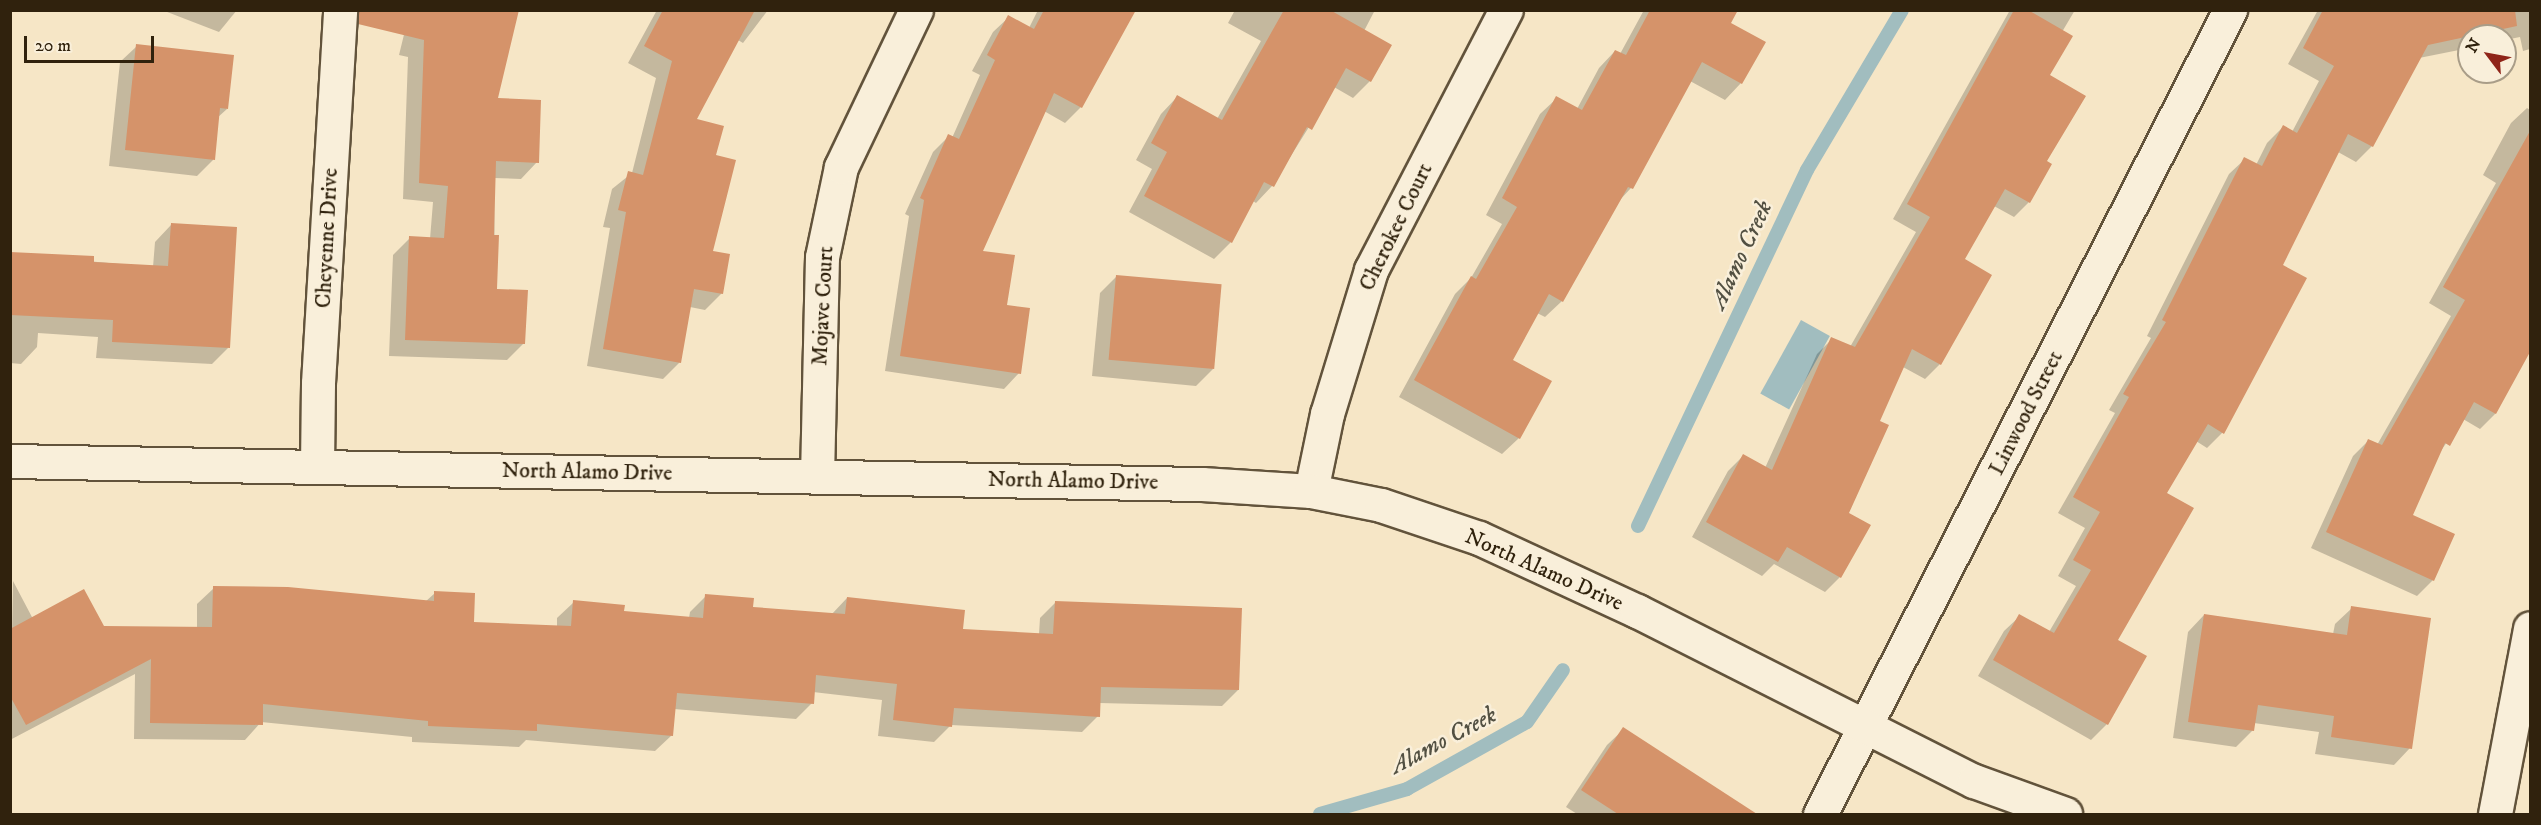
<!DOCTYPE html>
<html>
<head>
<meta charset="utf-8">
<style>
	body { margin:0 }
	#map { position:relative; width:2541px; height:825px; overflow:hidden; background:#f6e6c6; font-family:"IM FELL DW Pica",serif }
	div>[style] { position:absolute }
	.water>* { inset:0; background:#a1bdbf; transform-origin:0 0 }
	.shadow>* { inset:0; background:#0003 }
	.stream>* { height:14px; margin:-7px; padding:0 7px; transform-origin:7px; border-radius:7px; background:#a1bdbf }
	.building>* { inset:0; background:#d5936a; transform-origin:0 0 }
	.roads { filter:drop-shadow(2px 0 #62533b) drop-shadow(-2px 0 #62533b) drop-shadow(0 2px #62533b) drop-shadow(0 -2px #62533b) }
	.street>* { height:33px; margin:-16.5px; padding:0 16.5px; transform-origin:16.5px; border-radius:16.5px; background:#f9efda }
	.secondary>* { height:33px; margin:-16.5px; padding:0 16.5px; transform-origin:16.5px; border-radius:16.5px; background:#f9efda }
	span { translate:-50% -50%; white-space:nowrap; text-align:center; line-height:1.15; -webkit-text-stroke:5px #f9efda; paint-order:stroke }
	.street-label { font-size:22px; color:#30220d }
	.water-label { font-size:24px; color:#525042; font-style:italic }
	.frame { position:absolute; inset:0; border:12px solid #30220d; pointer-events:none }
	.north { position:absolute; left:2457px; top:24px; width:60px; height:60px; box-sizing:border-box; background:#f9efda; border:2px solid #a99d88; border-radius:50%; rotate:302deg; font-size:16px; font-weight:700; line-height:24px; text-align:center; color:#30220d }
	.north::after { content:''; display:block; margin:auto; width:21px; height:27px; background:#8f2418; clip-path:polygon(50% 0,100% 100%,50% 72%,0 100%) }
	.scale { position:absolute; left:24px; top:36px; width:130px; height:27px; box-sizing:border-box; border:3px solid #30220d; border-top:0; padding-left:8px; font-size:18px; line-height:21px; white-space:nowrap; color:#30220d; -webkit-text-stroke:4px #f9efda; paint-order:stroke }
</style>
</head>
<body>
<div id="map">
	<div class="water">
		<i style="left:1801px;top:320px;width:33px;height:84px;rotate:29deg"></i>
	</div>
	<div class="shadow">
		<i style="clip-path:polygon(162px 10px,237px 10px,219px 32px)"></i>
		<i style="clip-path:polygon(410px 10px,496px 100px,537px 162px,521px 179px,494px 178px,495px 290px,524px 343px,507px 360px,389px 356px,393px 255px,410px 238px,430px 239px,433px 202px,403px 199px,408px 57px,399px 55px)"></i>
		<i style="clip-path:polygon(657px 10px,768px 10px,743px 43px,738px 40px,695px 120px,715px 157px,711px 252px,722px 293px,705px 310px,690px 307px,680px 362px,663px 379px,587px 366px,610px 228px,603px 227px,612px 189px,632px 173px,656px 78px,628px 63px)"></i>
		<i style="clip-path:polygon(1038px 10px,1134px 10px,1081px 107px,1065px 123px,1044px 111px,981px 252px,1005px 306px,1019px 373px,1004px 389px,885px 371px,909px 216px,905px 214px,933px 152px,949px 136px,952px 138px,980px 75px,972px 71px,993px 32px,1009px 17px,1029px 28px)"></i>
		<i style="clip-path:polygon(1235px 10px,1375px 10px,1364px 31px,1370px 81px,1353px 98px,1334px 87px,1272px 186px,1256px 203px,1253px 201px,1231px 242px,1214px 259px,1129px 212px,1152px 169px,1136px 160px,1161px 114px,1177px 97px,1217px 119px,1261px 41px,1228px 23px)"></i>
		<i style="clip-path:polygon(1644px 10px,1737px 10px,1729px 24px,1741px 83px,1725px 100px,1690px 81px,1631px 188px,1618px 202px,1562px 301px,1545px 317px,1537px 313px,1511px 360px,1519px 438px,1502px 454px,1399px 397px,1455px 294px,1471px 278px,1502px 224px,1486px 215px,1540px 114px,1557px 98px,1577px 109px,1599px 68px,1615px 51px,1620px 54px)"></i>
		<i style="clip-path:polygon(2010px 10px,2075px 10px,2062px 32px,2048px 75px,2045px 162px,2029px 202px,2014px 217px,1994px 206px,1963px 260px,1940px 364px,1925px 379px,1903px 367px,1878px 422px,1847px 514px,1840px 577px,1825px 592px,1774px 564px,1762px 576px,1692px 537px,1728px 471px,1743px 456px,1765px 468px,1817px 354px,1832px 339px,1850px 347px,1916px 232px,1893px 219px)"></i>
		<i style="clip-path:polygon(2318px 10px,2530px 10px,2530px 49px,2523px 51px,2520px 37px,2505px 40px,2505px 36px,2469px 36px,2469px 48px,2419px 58px,2372px 146px,2356px 162px,2338px 152px,2281px 266px,2222px 433px,2207px 448px,2196px 441px,2165px 494px,2116px 640px,2107px 724px,2091px 740px,1978px 676px,2004px 631px,2020px 616px,2049px 632px,2076px 586px,2058px 576px,2085px 528px,2058px 513px,2115px 413px,2109px 410px,2151px 338px,2147px 336px,2229px 174px,2245px 159px,2256px 165px,2267px 143px,2283px 127px,2292px 132px,2319px 81px,2288px 64px)"></i>
		<i style="clip-path:polygon(137px 46px,227px 109px,217px 118px,213px 160px,197px 176px,109px 166px,120px 62px)"></i>
		<i style="clip-path:polygon(2527px 108px,2530px 110px,2530px 345px,2495px 414px,2480px 429px,2463px 419px,2438px 455px,2411px 516px,2433px 580px,2417px 596px,2311px 548px,2353px 456px,2368px 441px,2377px 445px,2451px 316px,2429px 303px,2496px 183px,2483px 175px,2511px 123px)"></i>
		<i style="clip-path:polygon(171px 225px,228px 348px,212px 364px,96px 358px,98px 337px,38px 333px,37px 347px,21px 364px,10px 363px,10px 254px,153px 267px,155px 242px)"></i>
		<i style="clip-path:polygon(1117px 276px,1213px 369px,1196px 386px,1092px 376px,1100px 293px)"></i>
		<i style="clip-path:polygon(13px 581px,33px 619px,103px 628px,197px 629px,197px 604px,214px 588px,425px 602px,435px 593px,473px 624px,557px 627px,557px 618px,574px 602px,622px 613px,689px 618px,690px 612px,706px 596px,752px 609px,831px 615px,847px 598px,961px 630px,1039px 634px,1040px 618px,1056px 602px,1238px 690px,1222px 706px,1099px 703px,1098px 716px,1082px 732px,951px 725px,934px 742px,878px 736px,882px 700px,813px 692px,812px 703px,796px 719px,674px 709px,672px 735px,655px 751px,526px 740px,519px 747px,412px 742px,412px 737px,261px 722px,245px 740px,134px 739px,135px 674px,10px 740px)"></i>
		<i style="clip-path:polygon(2352px 608px,2410px 748px,2394px 765px,2315px 754px,2319px 732px,2254px 723px,2253px 730px,2236px 747px,2173px 738px,2188px 632px,2204px 615px,2333px 634px,2335px 624px)"></i>
		<i style="clip-path:polygon(1624px 729px,1729px 798px,1718px 814px,1577px 814px,1566px 807px,1607px 745px)"></i>
	</div>
	<div class="stream">
		<i style="left:1638px;top:526px;width:394px;rotate:-64.6deg"></i>
		<i style="left:1807px;top:170px;width:186px;rotate:-59.3deg"></i>
		<i style="left:1320px;top:814px;width:91px;rotate:-16deg"></i>
		<i style="left:1407px;top:789px;width:137px;rotate:-29.2deg"></i>
		<i style="left:1527px;top:722px;width:63px;rotate:-55.3deg"></i>
	</div>
	<div class="building">
		<i style="clip-path:polygon(359px 10px,519px 10px,498px 98px,541px 100px,539px 163px,496px 161px,494px 235px,499px 235px,497px 289px,528px 290px,525px 344px,405px 340px,409px 236px,444px 238px,448px 186px,419px 183px,424px 40px,358px 24px)"></i>
		<i style="clip-path:polygon(663px 10px,755px 10px,697px 119px,724px 126px,716px 155px,736px 160px,713px 251px,730px 254px,723px 294px,694px 289px,681px 363px,603px 349px,626px 212px,618px 210px,628px 171px,643px 175px,672px 61px,644px 46px)"></i>
		<i style="clip-path:polygon(1044px 10px,1136px 10px,1082px 108px,1054px 93px,983px 251px,1015px 255px,1007px 305px,1030px 308px,1021px 374px,900px 356px,924px 200px,920px 198px,948px 134px,959px 139px,995px 60px,987px 55px,1008px 15px,1034px 29px)"></i>
		<i style="clip-path:polygon(1284px 10px,1330px 10px,1392px 45px,1371px 82px,1346px 68px,1312px 130px,1307px 127px,1274px 187px,1264px 182px,1232px 243px,1144px 196px,1167px 152px,1151px 143px,1177px 95px,1222px 120px)"></i>
		<i style="clip-path:polygon(1650px 10px,1738px 10px,1731px 23px,1766px 42px,1742px 84px,1702px 62px,1633px 189px,1628px 187px,1563px 302px,1549px 294px,1513px 360px,1552px 381px,1520px 439px,1414px 380px,1471px 276px,1476px 279px,1517px 207px,1502px 198px,1556px 96px,1582px 110px,1615px 50px,1626px 55px)"></i>
		<i style="clip-path:polygon(2014px 10px,2028px 10px,2073px 36px,2050px 75px,2086px 96px,2047px 161px,2052px 164px,2030px 203px,2005px 189px,1965px 259px,1992px 275px,1941px 365px,1912px 349px,1880px 421px,1889px 425px,1849px 513px,1871px 525px,1841px 578px,1787px 547px,1778px 562px,1706px 522px,1743px 454px,1772px 470px,1831px 337px,1855px 347px,1930px 217px,1907px 204px)"></i>
		<i style="clip-path:polygon(2323px 10px,2515px 10px,2517px 26px,2428px 45px,2373px 147px,2348px 134px,2283px 265px,2307px 278px,2224px 434px,2208px 424px,2167px 493px,2194px 508px,2118px 640px,2147px 656px,2108px 725px,1993px 660px,2019px 614px,2054px 633px,2091px 570px,2073px 560px,2100px 512px,2073px 497px,2129px 397px,2123px 394px,2166px 322px,2162px 320px,2244px 157px,2262px 166px,2283px 125px,2297px 133px,2334px 66px,2303px 48px)"></i>
		<i style="clip-path:polygon(136px 44px,234px 55px,228px 109px,220px 108px,215px 160px,125px 150px)"></i>
		<i style="clip-path:polygon(2530px 131px,2530px 352px,2496px 414px,2474px 402px,2450px 446px,2445px 443px,2413px 515px,2455px 534px,2434px 581px,2326px 532px,2368px 439px,2382px 445px,2465px 300px,2443px 287px)"></i>
		<i style="clip-path:polygon(171px 223px,237px 227px,230px 348px,112px 342px,113px 320px,10px 315px,10px 252px,94px 256px,94px 262px,168px 266px)"></i>
		<i style="left:1116px;top:275px;width:106px;height:85px;rotate:5deg"></i>
		<i style="clip-path:polygon(213px 586px,288px 587px,434px 601px,434px 591px,475px 593px,474px 622px,571px 626px,573px 600px,625px 605px,624px 611px,703px 618px,705px 594px,754px 598px,753px 607px,845px 614px,847px 597px,965px 610px,963px 629px,1053px 634px,1055px 601px,1242px 608px,1239px 690px,1101px 687px,1100px 717px,954px 708px,952px 727px,893px 720px,897px 684px,816px 675px,814px 704px,677px 693px,673px 736px,537px 724px,537px 731px,428px 726px,428px 721px,263px 704px,263px 725px,150px 723px,151px 659px,26px 725px,10px 696px,10px 629px,84px 589px,104px 626px,212px 627px)"></i>
		<i style="clip-path:polygon(2351px 606px,2431px 618px,2412px 749px,2331px 737px,2334px 716px,2258px 705px,2254px 731px,2188px 722px,2204px 614px,2347px 635px)"></i>
		<i style="clip-path:polygon(1623px 727px,1757px 814px,1618px 814px,1581px 790px)"></i>
	</div>
	<div class="roads">
		<div class="street">
			<i style="left:317px;top:466px;width:83px;rotate:-89.3deg"></i>
			<i style="left:318px;top:383px;width:374px;rotate:-86.6deg"></i>
			<i style="left:817px;top:477px;width:220px;rotate:-88.7deg"></i>
			<i style="left:822px;top:257px;width:92px;rotate:-78.1deg"></i>
			<i style="left:841px;top:167px;width:174px;rotate:-64.5deg"></i>
			<i style="left:1311px;top:491px;width:79px;rotate:-78.3deg"></i>
			<i style="left:1327px;top:414px;width:151px;rotate:-73deg"></i>
			<i style="left:1371px;top:270px;width:293px;rotate:-62.6deg"></i>
			<i style="left:1820px;top:814px;width:903px;rotate:-62.98deg"></i>
		</div>
		<div class="secondary">
			<i style="left:10px;top:461px;width:1192px;rotate:1.11deg"></i>
			<i style="left:1202px;top:484px;width:109px;rotate:3.7deg"></i>
			<i style="left:1311px;top:491px;width:71px;rotate:11.3deg"></i>
			<i style="left:1381px;top:505px;width:103px;rotate:18.6deg"></i>
			<i style="left:1479px;top:538px;width:174px;rotate:24.8deg"></i>
			<i style="left:1637px;top:611px;width:377px;rotate:26.8deg"></i>
			<i style="left:1974px;top:781px;width:97px;rotate:19.9deg"></i>
			<i style="left:2495px;top:814px;width:189px;rotate:-79.3deg"></i>
		</div>
	</div>
	<div class="street-label">
		<span style="left:1396px;top:227px;rotate:-64deg">Cherokee Court</span>
		<span style="left:327px;top:238px;rotate:-87deg">Cheyenne Drive</span>
		<span style="left:823px;top:306px;rotate:-87deg">Mojave Court</span>
		<span style="left:2026px;top:413px;rotate:-63deg">Linwood Street</span>
		<span style="left:587px;top:472px;rotate:1deg">North Alamo Drive</span>
		<span style="left:1073px;top:481px;rotate:1deg">North Alamo Drive</span>
		<span style="left:1544px;top:570px;rotate:24deg">North Alamo Drive</span>
	</div>
	<div class="water-label">
		<span style="left:1742px;top:255px;rotate:-65deg">Alamo Creek</span>
		<span style="left:1444px;top:741px;rotate:-28deg">Alamo Creek</span>
	</div>
	<div class="frame"></div>
	<div class="north">N</div>
	<div class="scale">20 m</div>
</div>
</body>
</html>
